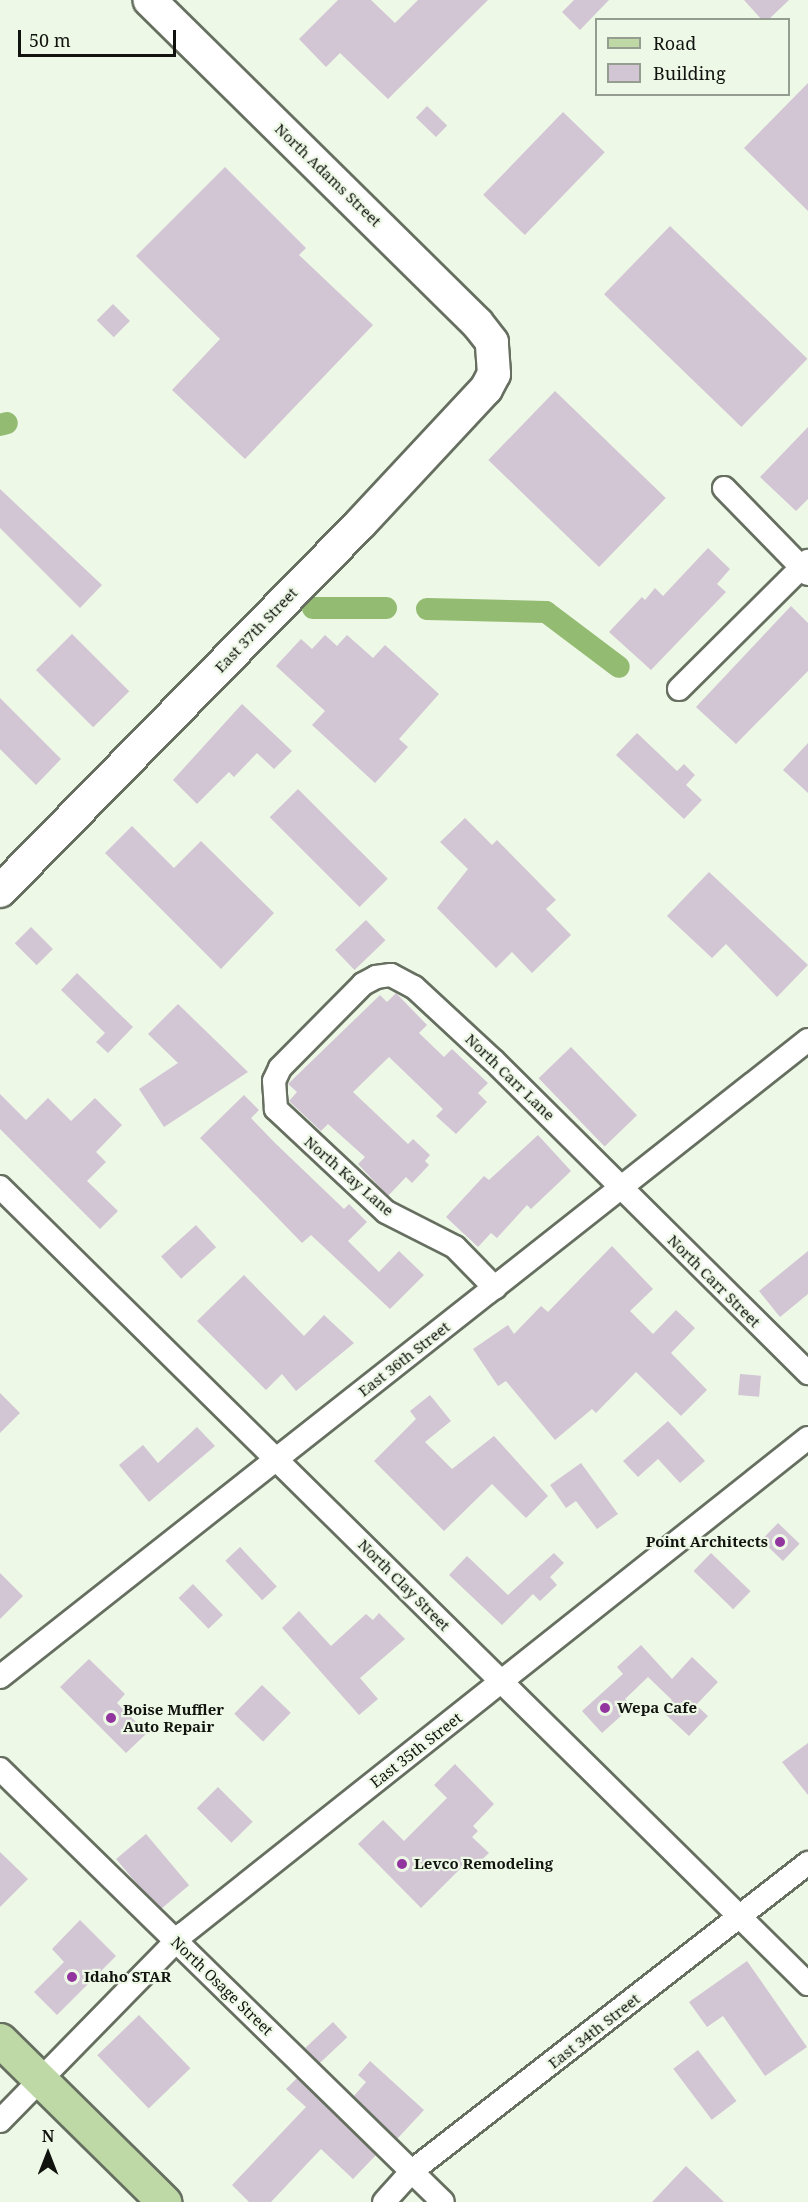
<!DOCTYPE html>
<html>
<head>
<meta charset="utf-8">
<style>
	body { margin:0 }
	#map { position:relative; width:808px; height:2202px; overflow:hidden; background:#eef8e7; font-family:"Noto Serif",serif }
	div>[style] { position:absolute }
	.canal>* { height:22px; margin:-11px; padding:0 11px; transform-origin:11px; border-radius:11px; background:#93bb71 }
	.building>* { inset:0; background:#d2c5d4; transform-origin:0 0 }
	.roads { filter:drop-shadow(2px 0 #666f60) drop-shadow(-2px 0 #666f60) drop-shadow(0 2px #666f60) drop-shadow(0 -2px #666f60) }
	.street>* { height:22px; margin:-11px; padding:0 11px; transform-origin:11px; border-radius:11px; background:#fff }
	.secondary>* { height:32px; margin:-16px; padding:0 16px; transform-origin:16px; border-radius:16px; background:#fff }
	.primary>* { height:33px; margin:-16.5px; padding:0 16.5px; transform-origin:16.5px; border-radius:16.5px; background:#bed9a6 }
	.dots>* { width:16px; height:16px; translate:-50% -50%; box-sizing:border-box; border:3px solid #eef8e7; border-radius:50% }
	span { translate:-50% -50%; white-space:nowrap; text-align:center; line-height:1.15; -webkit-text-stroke:4.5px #eef8e7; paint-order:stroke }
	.street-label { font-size:15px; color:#10130e }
	.poi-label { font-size:15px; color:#10130e; font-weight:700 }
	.right { translate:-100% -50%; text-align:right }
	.left { translate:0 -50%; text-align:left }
	.legend { position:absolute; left:595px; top:18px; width:195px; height:78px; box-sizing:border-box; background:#eef8e7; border:2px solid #959c90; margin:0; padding:8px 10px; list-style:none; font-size:18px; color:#10130e }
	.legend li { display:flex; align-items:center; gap:12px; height:30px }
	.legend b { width:30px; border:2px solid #959c90 }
	.north { position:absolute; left:18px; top:2124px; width:60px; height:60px; -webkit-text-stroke:4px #eef8e7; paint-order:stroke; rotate:0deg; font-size:16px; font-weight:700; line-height:24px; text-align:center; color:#10130e }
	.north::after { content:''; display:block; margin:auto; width:21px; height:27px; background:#10130e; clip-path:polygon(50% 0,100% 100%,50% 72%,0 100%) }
	.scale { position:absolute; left:18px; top:30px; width:158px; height:27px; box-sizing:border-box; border:3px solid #10130e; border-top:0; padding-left:8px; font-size:18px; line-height:21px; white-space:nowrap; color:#10130e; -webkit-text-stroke:4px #eef8e7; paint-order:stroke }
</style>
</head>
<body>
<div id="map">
	<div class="canal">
		<i style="left:0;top:425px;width:7px;rotate:-16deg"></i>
		<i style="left:313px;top:608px;width:73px"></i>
		<i style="left:427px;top:609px;width:119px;rotate:1.4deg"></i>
		<i style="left:546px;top:612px;width:91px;rotate:37deg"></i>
	</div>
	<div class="building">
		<i style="clip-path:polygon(338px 0,371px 0,395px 23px,418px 0,488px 0,388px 99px,340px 53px,326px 67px,299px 39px)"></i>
		<i style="clip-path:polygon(574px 0,609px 0,580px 30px,562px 12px)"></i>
		<i style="clip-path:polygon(744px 0,789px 0,768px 20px,762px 20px)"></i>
		<i style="clip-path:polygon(808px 83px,808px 211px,744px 148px)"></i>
		<i style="left:427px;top:106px;width:28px;height:16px;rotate:44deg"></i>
		<i style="left:563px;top:112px;width:58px;height:115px;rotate:44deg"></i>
		<i style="clip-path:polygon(225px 167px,306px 248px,299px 255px,373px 325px,245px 459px,172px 390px,220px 339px,136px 256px)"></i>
		<i style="left:670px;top:226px;width:191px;height:95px;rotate:44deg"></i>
		<i style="left:113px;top:304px;width:24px;height:23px;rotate:45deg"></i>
		<i style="left:555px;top:391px;width:154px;height:96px;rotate:44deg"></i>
		<i style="clip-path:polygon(808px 427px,808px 499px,796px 511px,760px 477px)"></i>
		<i style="clip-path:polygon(0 489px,102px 585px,80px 608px,0 528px)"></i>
		<i style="clip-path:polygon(708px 548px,730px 569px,717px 584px,726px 592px,651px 670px,609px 632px,642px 597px,645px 600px,655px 588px,663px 596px)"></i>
		<i style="clip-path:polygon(791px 606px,808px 623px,808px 671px,736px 744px,696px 707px)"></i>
		<i style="left:72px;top:634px;width:81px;height:51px;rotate:45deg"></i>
		<i style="clip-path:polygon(325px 635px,337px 646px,347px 635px,373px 658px,385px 645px,439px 694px,399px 739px,408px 747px,375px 783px,312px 725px,325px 711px,276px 666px,301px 639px,312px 649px)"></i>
		<i style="clip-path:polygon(0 698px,61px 759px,36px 785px,0 749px)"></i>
		<i style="clip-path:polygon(242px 704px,292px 751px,274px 769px,257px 753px,234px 777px,229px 772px,197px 804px,173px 780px)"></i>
		<i style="clip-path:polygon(637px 733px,677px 771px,684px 764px,695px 775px,686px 785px,702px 800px,684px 819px,616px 755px)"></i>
		<i style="clip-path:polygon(808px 743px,808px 793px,783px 770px)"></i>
		<i style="left:298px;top:789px;width:127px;height:40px;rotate:45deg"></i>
		<i style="clip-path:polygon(465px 818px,492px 845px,497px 840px,556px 900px,546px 909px,571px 935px,532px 973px,512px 952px,496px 968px,437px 908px,468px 869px,440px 842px)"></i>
		<i style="clip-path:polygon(132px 826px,174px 868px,201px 841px,274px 913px,221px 969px,105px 853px)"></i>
		<i style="clip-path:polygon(709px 872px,808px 965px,777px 997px,726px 944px,712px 958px,667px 916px)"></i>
		<i style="left:366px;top:920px;width:28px;height:43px;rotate:46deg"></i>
		<i style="left:31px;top:927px;width:31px;height:23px;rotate:45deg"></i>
		<i style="clip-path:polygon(77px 973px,133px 1027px,108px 1053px,96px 1042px,105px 1033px,61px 990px)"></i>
		<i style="clip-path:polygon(396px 993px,427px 1025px,419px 1033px,444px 1057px,452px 1049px,488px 1083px,478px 1093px,487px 1102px,456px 1134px,436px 1116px,443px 1109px,389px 1057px,353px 1092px,408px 1144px,413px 1139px,430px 1155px,425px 1161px,429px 1165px,412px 1183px,406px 1177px,388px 1196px,358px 1164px,365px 1157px,328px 1124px,321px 1131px,289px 1101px,297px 1092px,288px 1084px,380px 995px,387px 1002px)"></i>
		<i style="clip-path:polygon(178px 1004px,248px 1072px,164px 1127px,139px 1089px,178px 1063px,148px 1034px)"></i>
		<i style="left:571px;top:1047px;width:95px;height:45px;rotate:46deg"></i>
		<i style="clip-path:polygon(0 1094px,26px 1120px,48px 1098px,71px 1121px,95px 1098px,122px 1125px,96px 1152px,106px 1162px,87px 1181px,118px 1211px,100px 1229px,0 1129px)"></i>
		<i style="clip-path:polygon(244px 1095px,259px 1110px,251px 1118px,275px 1143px,344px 1209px,349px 1204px,367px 1222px,348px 1241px,379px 1272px,399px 1251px,424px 1275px,390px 1309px,311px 1235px,302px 1243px,200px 1138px)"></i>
		<i style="clip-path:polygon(538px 1135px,571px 1171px,531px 1209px,527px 1205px,497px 1238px,491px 1233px,478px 1247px,446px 1217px,484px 1176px,489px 1180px)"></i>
		<i style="left:196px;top:1225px;width:30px;height:47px;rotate:48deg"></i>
		<i style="clip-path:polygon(612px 1246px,653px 1289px,630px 1311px,653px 1334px,676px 1310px,695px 1328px,671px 1353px,707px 1390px,681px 1416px,636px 1372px,596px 1413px,592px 1409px,555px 1440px,506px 1381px,498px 1386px,473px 1349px,508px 1325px,514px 1334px,541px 1306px,548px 1312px)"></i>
		<i style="clip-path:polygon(808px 1251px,808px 1294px,780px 1317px,759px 1291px)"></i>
		<i style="clip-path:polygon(244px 1275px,304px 1336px,324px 1315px,354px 1343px,296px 1391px,282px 1374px,266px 1390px,197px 1321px)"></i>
		<i style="left:740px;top:1374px;width:21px;height:21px;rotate:5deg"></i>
		<i style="clip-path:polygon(0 1393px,20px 1413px,0 1433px)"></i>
		<i style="clip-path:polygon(430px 1395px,451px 1421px,425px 1442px,452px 1469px,494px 1436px,548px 1496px,526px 1518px,492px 1484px,444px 1531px,374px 1461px,416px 1419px,410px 1411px)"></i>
		<i style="clip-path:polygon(668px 1421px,705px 1461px,680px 1483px,658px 1459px,638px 1477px,623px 1461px)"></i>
		<i style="clip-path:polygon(197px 1427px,215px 1446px,149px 1502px,119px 1465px,143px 1445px,158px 1463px)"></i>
		<i style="clip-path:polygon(581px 1463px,618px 1514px,597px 1529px,576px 1501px,566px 1508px,550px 1485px)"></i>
		<i style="left:778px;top:1523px;width:30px;height:24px;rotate:44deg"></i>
		<i style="left:240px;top:1547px;width:54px;height:20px;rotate:47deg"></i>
		<i style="clip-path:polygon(554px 1553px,564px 1563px,550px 1577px,557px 1585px,540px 1601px,533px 1594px,502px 1625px,449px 1575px,467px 1556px,508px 1595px)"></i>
		<i style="left:711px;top:1553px;width:55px;height:25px;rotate:44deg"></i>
		<i style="clip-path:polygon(0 1573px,23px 1596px,0 1619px)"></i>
		<i style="left:193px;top:1584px;width:43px;height:20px;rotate:46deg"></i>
		<i style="clip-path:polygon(299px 1611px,331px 1646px,366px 1614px,373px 1620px,379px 1613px,405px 1639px,360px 1678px,378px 1699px,359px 1715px,282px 1628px)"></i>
		<i style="clip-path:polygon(641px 1645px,672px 1679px,692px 1657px,718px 1682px,696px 1705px,708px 1716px,689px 1736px,662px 1711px,672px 1700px,648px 1677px,625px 1699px,632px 1706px,602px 1733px,582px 1711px,623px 1674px,617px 1667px)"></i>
		<i style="clip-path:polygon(89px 1659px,125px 1694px,117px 1703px,147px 1733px,126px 1753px,60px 1687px)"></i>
		<i style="left:262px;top:1685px;width:40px;height:40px;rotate:44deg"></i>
		<i style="clip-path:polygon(808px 1743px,808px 1795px,782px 1762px)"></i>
		<i style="clip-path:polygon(455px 1764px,494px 1804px,473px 1826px,478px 1831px,472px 1837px,489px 1853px,473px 1868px,467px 1862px,421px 1908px,358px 1844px,383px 1820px,404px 1841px,447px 1798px,434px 1785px)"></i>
		<i style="left:218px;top:1787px;width:49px;height:30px;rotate:45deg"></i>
		<i style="left:146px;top:1834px;width:67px;height:39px;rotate:50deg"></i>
		<i style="clip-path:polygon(0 1852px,28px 1879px,0 1907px)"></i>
		<i style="clip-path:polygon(80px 1920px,116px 1956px,57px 2015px,34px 1992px,64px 1962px,52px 1949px)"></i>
		<i style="clip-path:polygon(747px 1961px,807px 2047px,765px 2076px,723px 2016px,707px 2027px,689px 2002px)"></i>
		<i style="left:139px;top:2015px;width:74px;height:58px;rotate:46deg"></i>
		<i style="left:333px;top:2022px;width:21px;height:38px;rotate:47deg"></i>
		<i style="left:698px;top:2050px;width:64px;height:31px;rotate:53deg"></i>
		<i style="clip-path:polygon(370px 2061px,424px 2110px,397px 2139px,354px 2096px,366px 2082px,358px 2075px)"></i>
		<i style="clip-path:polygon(297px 2078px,376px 2155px,353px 2179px,321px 2149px,271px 2202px,249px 2202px,232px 2185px,306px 2107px,286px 2089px)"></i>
		<i style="clip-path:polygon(686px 2166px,724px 2202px,652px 2202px)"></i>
	</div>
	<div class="roads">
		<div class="street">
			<i style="left:724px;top:488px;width:120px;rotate:45.7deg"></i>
			<i style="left:679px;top:689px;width:182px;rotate:-44.8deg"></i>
			<i style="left:0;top:1187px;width:1135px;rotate:44.61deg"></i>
			<i style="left:495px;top:1288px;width:57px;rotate:-134.3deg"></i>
			<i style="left:455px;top:1247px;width:77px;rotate:-153.1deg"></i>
			<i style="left:386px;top:1212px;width:151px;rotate:-136.9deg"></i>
			<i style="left:276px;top:1109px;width:28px;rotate:-94deg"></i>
			<i style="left:274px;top:1081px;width:14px;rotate:-65deg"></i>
			<i style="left:280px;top:1068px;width:118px;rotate:-45.3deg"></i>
			<i style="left:363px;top:984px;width:15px;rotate:-28deg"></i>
			<i style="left:376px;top:977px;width:15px;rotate:-8deg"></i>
			<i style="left:391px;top:975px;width:26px;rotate:28deg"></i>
			<i style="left:414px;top:987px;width:109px;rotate:42.8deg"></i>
			<i style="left:494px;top:1061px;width:443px;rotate:44.8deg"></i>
			<i style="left:0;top:1677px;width:1029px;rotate:-38.25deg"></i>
			<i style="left:0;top:1769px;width:619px;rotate:44.35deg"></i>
			<i style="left:0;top:2121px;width:262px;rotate:-45.6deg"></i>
			<i style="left:183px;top:1934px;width:798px;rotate:-38.44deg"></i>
			<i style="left:384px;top:2202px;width:42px;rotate:-47.9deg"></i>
			<i style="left:412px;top:2171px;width:502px;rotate:-37.87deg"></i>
		</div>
		<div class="secondary">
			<i style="left:0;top:891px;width:514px;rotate:-45.55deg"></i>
			<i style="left:360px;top:524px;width:185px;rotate:-47deg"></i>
			<i style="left:486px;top:389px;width:17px;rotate:-62deg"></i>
			<i style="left:494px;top:374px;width:32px;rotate:-94deg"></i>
			<i style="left:492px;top:342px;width:24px;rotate:-128deg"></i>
			<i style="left:477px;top:323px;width:460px;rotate:-135.4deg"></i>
		</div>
		<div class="primary">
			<i style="left:0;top:2040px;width:231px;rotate:44.6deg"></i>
		</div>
	</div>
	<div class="dots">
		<i style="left:780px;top:1542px;background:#92359e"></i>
		<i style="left:605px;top:1708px;background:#92359e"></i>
		<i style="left:111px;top:1718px;background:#92359e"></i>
		<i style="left:402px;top:1864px;background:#92359e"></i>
		<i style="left:72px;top:1977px;background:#92359e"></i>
	</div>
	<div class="street-label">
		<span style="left:328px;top:175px;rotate:44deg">North Adams Street</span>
		<span style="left:256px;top:630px;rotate:-46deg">East 37th Street</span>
		<span style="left:510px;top:1077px;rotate:44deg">North Carr Lane</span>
		<span style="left:349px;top:1176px;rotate:41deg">North Kay Lane</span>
		<span style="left:714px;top:1281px;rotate:45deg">North Carr Street</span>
		<span style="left:404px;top:1359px;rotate:-38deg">East 36th Street</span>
		<span style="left:404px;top:1585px;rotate:45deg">North Clay Street</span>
		<span style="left:416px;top:1750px;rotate:-38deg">East 35th Street</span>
		<span style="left:222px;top:1986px;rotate:44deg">North Osage Street</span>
		<span style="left:594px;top:2031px;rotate:-38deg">East 34th Street</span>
	</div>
	<div class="poi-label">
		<span class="right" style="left:768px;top:1542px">Point Architects</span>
		<span class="left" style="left:617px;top:1708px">Wepa Cafe</span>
		<span class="left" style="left:123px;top:1718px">Boise Muffler<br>Auto Repair</span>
		<span class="left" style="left:414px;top:1864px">Levco Remodeling</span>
		<span class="left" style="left:84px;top:1977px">Idaho STAR</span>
	</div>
	<ul class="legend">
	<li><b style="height:8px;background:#bed9a6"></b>Road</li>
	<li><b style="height:16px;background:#d2c5d4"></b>Building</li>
	</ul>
	<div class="north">N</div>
	<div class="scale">50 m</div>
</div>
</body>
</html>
